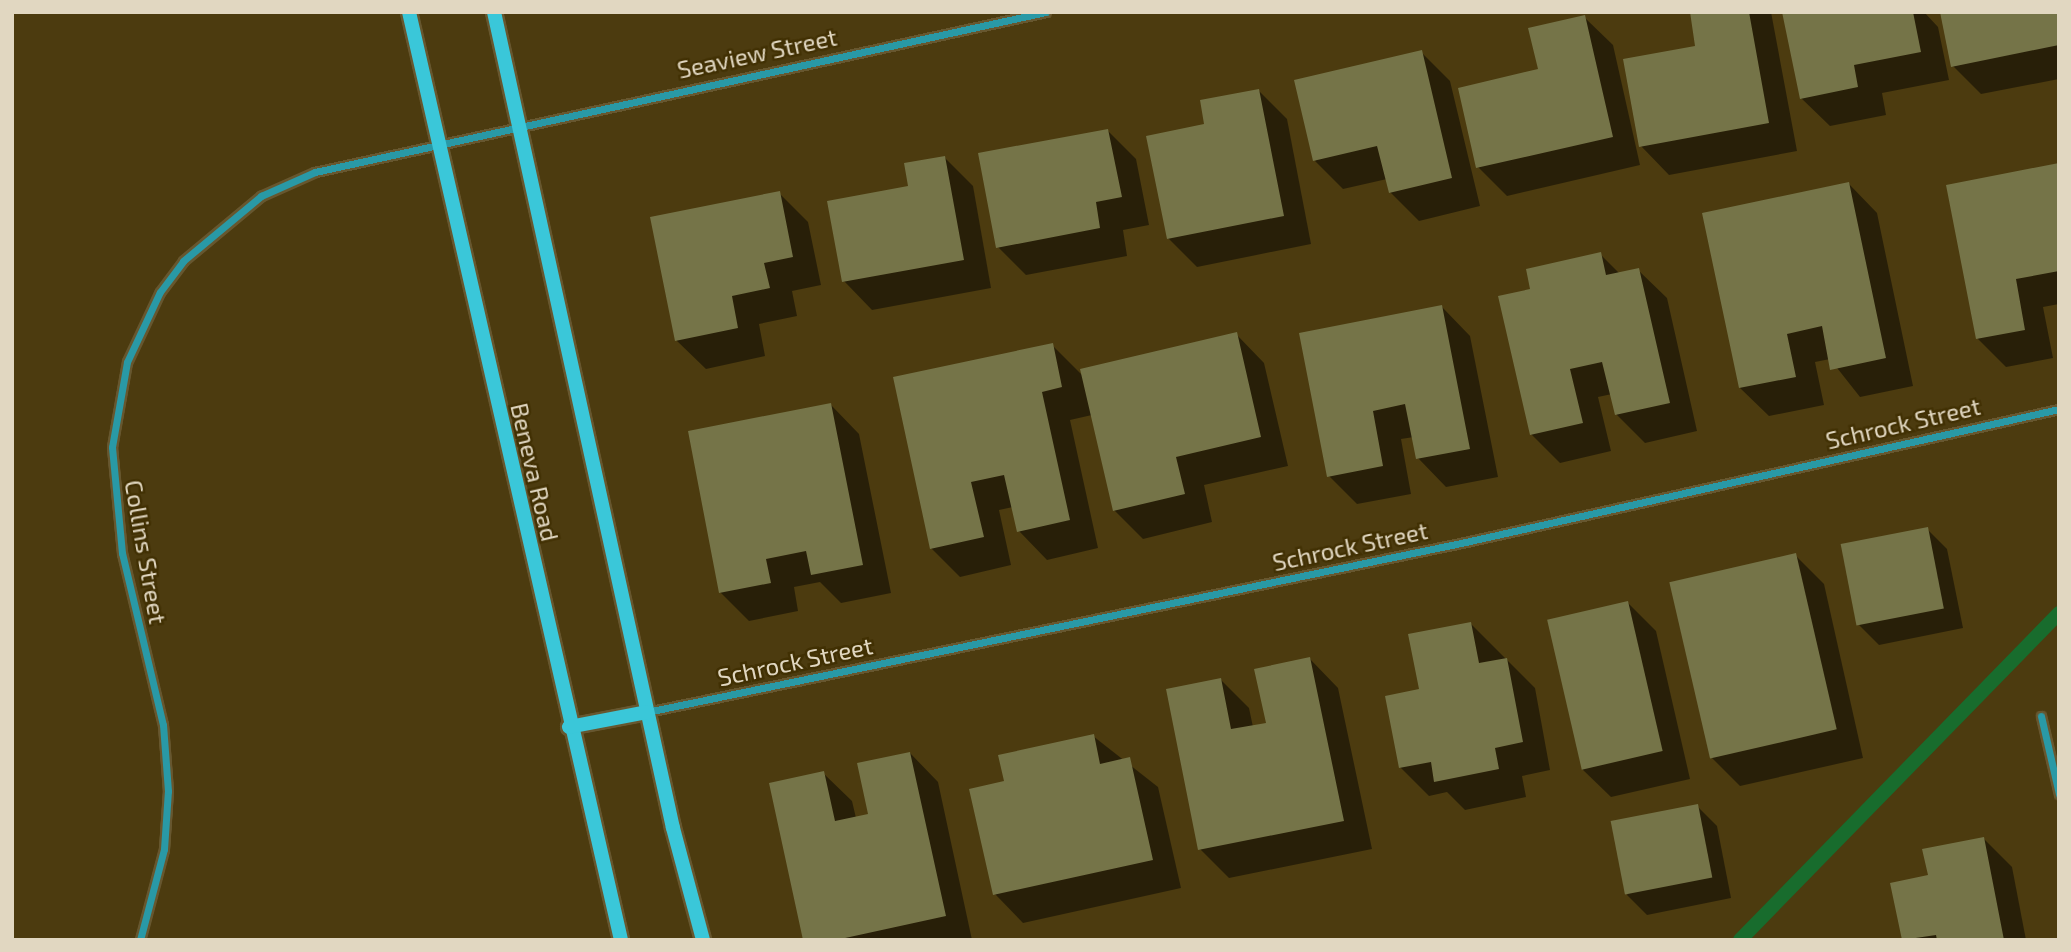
<!DOCTYPE html>
<html>
<head>
<meta charset="utf-8">
<style>
	body { margin:0 }
	#map { position:relative; width:2071px; height:952px; overflow:hidden; background:#4c3b0f; font-family:"Exo 2",sans-serif }
	div>[style] { position:absolute }
	.shadow>* { inset:0; background:#0007 }
	.stream>* { height:14px; margin:-7px; padding:0 7px; transform-origin:7px; border-radius:7px; background:#186c2d }
	.building>* { inset:0; background:#757448; transform-origin:0 0 }
	.roads { filter:drop-shadow(2px 0 #67572f) drop-shadow(-2px 0 #67572f) drop-shadow(0 2px #67572f) drop-shadow(0 -2px #67572f) }
	.street>* { height:7px; margin:-3.5px; padding:0 3.5px; transform-origin:3.5px; border-radius:3.5px; background:#2999a6 }
	.secondary>* { height:14px; margin:-7px; padding:0 7px; transform-origin:7px; border-radius:7px; background:#3ac7d9 }
	span { translate:-50% -50%; white-space:nowrap; text-align:center; line-height:1.15; -webkit-text-stroke:5px #413003; paint-order:stroke }
	.street-label { font-size:24px; color:#e1d7c1 }
	.frame { position:absolute; inset:0; border:14px solid #e1d7c1; pointer-events:none }
</style>
</head>
<body>
<div id="map">
	<div class="shadow">
		<i style="clip-path:polygon(1691px 12px,1771px 12px,1797px 151px,1669px 175px,1641px 146px,1697px 47px)"></i>
		<i style="clip-path:polygon(1784px 12px,1924px 12px,1938px 27px,1949px 80px,1882px 93px,1886px 115px,1830px 126px,1801px 98px)"></i>
		<i style="clip-path:polygon(2059px 12px,2059px 79px,1981px 94px,1953px 66px)"></i>
		<i style="clip-path:polygon(1584px 17px,1613px 45px,1640px 165px,1507px 196px,1478px 167px,1540px 71px)"></i>
		<i style="clip-path:polygon(1421px 52px,1450px 81px,1480px 206px,1419px 221px,1390px 192px,1387px 179px,1343px 189px,1315px 161px)"></i>
		<i style="clip-path:polygon(1258px 90px,1287px 119px,1311px 244px,1197px 267px,1168px 238px,1206px 126px)"></i>
		<i style="clip-path:polygon(1108px 131px,1136px 159px,1149px 225px,1123px 230px,1127px 256px,1026px 275px,998px 247px)"></i>
		<i style="clip-path:polygon(945px 158px,973px 186px,991px 288px,872px 310px,844px 281px,910px 187px)"></i>
		<i style="clip-path:polygon(2059px 164px,2059px 304px,2043px 307px,2053px 358px,2006px 367px,1978px 339px)"></i>
		<i style="clip-path:polygon(1849px 184px,1877px 213px,1913px 386px,1860px 397px,1830px 359px,1815px 362px,1824px 405px,1769px 416px,1740px 388px)"></i>
		<i style="clip-path:polygon(779px 193px,808px 222px,821px 285px,792px 291px,797px 316px,759px 324px,765px 356px,706px 369px,677px 341px,652px 219px)"></i>
		<i style="clip-path:polygon(1600px 254px,1620px 274px,1638px 270px,1667px 298px,1697px 431px,1645px 443px,1617px 415px,1612px 394px,1598px 397px,1611px 451px,1560px 463px,1531px 434px,1533px 291px)"></i>
		<i style="clip-path:polygon(1442px 307px,1470px 336px,1498px 477px,1446px 487px,1418px 458px,1414px 437px,1401px 439px,1411px 494px,1357px 504px,1329px 476px)"></i>
		<i style="clip-path:polygon(1236px 334px,1264px 363px,1288px 466px,1204px 485px,1212px 522px,1143px 539px,1114px 510px,1092px 415px,1070px 420px,1098px 548px,1047px 560px,1019px 531px,1013px 507px,999px 510px,1011px 565px,960px 577px,931px 548px,1052px 345px,1083px 376px)"></i>
		<i style="clip-path:polygon(831px 405px,859px 434px,891px 593px,841px 603px,820px 582px,794px 587px,798px 611px,749px 621px,720px 592px)"></i>
		<i style="clip-path:polygon(1927px 529px,1947px 549px,1963px 628px,1879px 645px,1859px 625px)"></i>
		<i style="clip-path:polygon(1795px 555px,1824px 584px,1863px 758px,1740px 786px,1711px 757px)"></i>
		<i style="clip-path:polygon(1627px 602px,1656px 631px,1690px 779px,1611px 797px,1582px 769px)"></i>
		<i style="clip-path:polygon(1471px 624px,1535px 688px,1550px 770px,1522px 776px,1526px 797px,1465px 810px,1447px 792px,1429px 796px,1400px 767px,1421px 690px)"></i>
		<i style="clip-path:polygon(1310px 659px,1338px 688px,1372px 849px,1229px 878px,1200px 849px,1221px 680px,1249px 708px,1253px 727px,1268px 724px)"></i>
		<i style="clip-path:polygon(1093px 736px,1158px 787px,1181px 888px,1023px 923px,995px 894px,1006px 783px)"></i>
		<i style="clip-path:polygon(910px 753px,938px 782px,972px 940px,804px 940px,823px 773px,852px 801px,856px 818px,870px 815px)"></i>
		<i style="clip-path:polygon(1697px 806px,1717px 826px,1731px 898px,1647px 915px,1627px 895px)"></i>
		<i style="clip-path:polygon(1984px 839px,2012px 867px,2026px 940px,1903px 940px,1930px 877px)"></i>
	</div>
	<div class="stream">
		<i style="left:1740px;top:940px;width:457px;rotate:-45.7deg"></i>
	</div>
	<div class="building">
		<i style="clip-path:polygon(1690px 12px,1749px 12px,1769px 123px,1639px 147px,1623px 59px,1695px 46px)"></i>
		<i style="clip-path:polygon(1782px 12px,1913px 12px,1921px 52px,1854px 65px,1858px 87px,1800px 99px)"></i>
		<i style="clip-path:polygon(1940px 12px,2059px 12px,2059px 45px,1951px 67px)"></i>
		<i style="clip-path:polygon(1585px 15px,1613px 137px,1476px 168px,1458px 88px,1538px 69px,1528px 28px)"></i>
		<i style="clip-path:polygon(1422px 50px,1452px 178px,1389px 193px,1377px 146px,1313px 161px,1294px 80px)"></i>
		<i style="clip-path:polygon(1259px 89px,1284px 216px,1167px 239px,1146px 136px,1204px 124px,1200px 100px)"></i>
		<i style="clip-path:polygon(1108px 129px,1122px 197px,1096px 202px,1100px 228px,996px 248px,978px 153px)"></i>
		<i style="clip-path:polygon(945px 156px,964px 260px,842px 282px,827px 201px,908px 186px,904px 163px)"></i>
		<i style="clip-path:polygon(2059px 163px,2059px 271px,2016px 279px,2025px 330px,1976px 339px,1946px 185px)"></i>
		<i style="clip-path:polygon(1849px 182px,1886px 358px,1830px 370px,1822px 326px,1787px 334px,1796px 377px,1739px 388px,1702px 213px)"></i>
		<i style="clip-path:polygon(780px 191px,793px 257px,764px 263px,770px 288px,732px 296px,738px 328px,675px 341px,650px 217px)"></i>
		<i style="clip-path:polygon(1601px 252px,1606px 275px,1639px 268px,1670px 403px,1615px 415px,1602px 362px,1570px 369px,1583px 423px,1530px 435px,1498px 296px,1530px 289px,1526px 269px)"></i>
		<i style="clip-path:polygon(1442px 305px,1470px 449px,1416px 459px,1405px 404px,1373px 411px,1383px 466px,1327px 477px,1299px 333px)"></i>
		<i style="clip-path:polygon(1237px 332px,1261px 437px,1176px 457px,1185px 494px,1113px 511px,1080px 369px)"></i>
		<i style="clip-path:polygon(1053px 343px,1062px 387px,1042px 392px,1070px 520px,1017px 532px,1004px 475px,971px 482px,984px 537px,930px 549px,893px 377px)"></i>
		<i style="clip-path:polygon(831px 403px,863px 565px,811px 575px,806px 551px,766px 559px,771px 583px,719px 593px,688px 431px)"></i>
		<i style="left:1928px;top:527px;width:83px;height:89px;rotate:79deg"></i>
		<i style="left:1796px;top:553px;width:181px;height:130px;rotate:77deg"></i>
		<i style="left:1628px;top:601px;width:154px;height:83px;rotate:77deg"></i>
		<i style="clip-path:polygon(1471px 622px,1479px 663px,1507px 658px,1523px 742px,1495px 748px,1499px 769px,1434px 782px,1431px 762px,1399px 768px,1385px 696px,1419px 689px,1408px 634px)"></i>
		<i style="clip-path:polygon(1310px 657px,1344px 821px,1198px 850px,1166px 689px,1221px 678px,1231px 729px,1266px 723px,1254px 669px)"></i>
		<i style="clip-path:polygon(1094px 734px,1100px 764px,1130px 757px,1153px 860px,993px 895px,969px 789px,1004px 781px,998px 755px)"></i>
		<i style="clip-path:polygon(910px 752px,946px 916px,836px 940px,803px 940px,769px 783px,824px 771px,835px 821px,868px 814px,857px 763px)"></i>
		<i style="left:1698px;top:804px;width:75px;height:89px;rotate:79deg"></i>
		<i style="clip-path:polygon(1984px 837px,2004px 940px,1937px 940px,1936px 935px,1902px 940px,1890px 883px,1928px 875px,1922px 849px)"></i>
	</div>
	<div class="roads">
		<div class="street">
			<i style="left:647px;top:712px;width:831px;rotate:-11.73deg"></i>
			<i style="left:1461px;top:543px;width:613px;rotate:-12.63deg"></i>
			<i style="left:2041px;top:716px;width:80px;rotate:77deg"></i>
			<i style="left:140px;top:940px;width:94px;rotate:-75.2deg"></i>
			<i style="left:164px;top:849px;width:58px;rotate:-86.1deg"></i>
			<i style="left:168px;top:791px;width:66px;rotate:-94.3deg"></i>
			<i style="left:163px;top:725px;width:177px;rotate:-103.4deg"></i>
			<i style="left:122px;top:553px;width:106px;rotate:-95.4deg"></i>
			<i style="left:112px;top:447px;width:86px;rotate:-80deg"></i>
			<i style="left:127px;top:362px;width:77px;rotate:-64.8deg"></i>
			<i style="left:160px;top:292px;width:39px;rotate:-53deg"></i>
			<i style="left:183px;top:261px;width:102px;rotate:-39.8deg"></i>
			<i style="left:261px;top:196px;width:59px;rotate:-24deg"></i>
			<i style="left:315px;top:172px;width:748px;rotate:-12.35deg"></i>
		</div>
		<div class="secondary">
			<i style="left:409px;top:12px;width:952px;rotate:77.13deg"></i>
			<i style="left:494px;top:12px;width:835px;rotate:77.63deg"></i>
			<i style="left:673px;top:828px;width:116px;rotate:75deg"></i>
			<i style="left:569px;top:727px;width:79px;rotate:-10.9deg"></i>
		</div>
	</div>
	<div class="street-label">
		<span style="left:757px;top:53px;rotate:-12deg">Seaview Street</span>
		<span style="left:1903px;top:423px;rotate:-13deg">Schrock Street</span>
		<span style="left:535px;top:472px;rotate:77deg">Beneva Road</span>
		<span style="left:1350px;top:546px;rotate:-12deg">Schrock Street</span>
		<span style="left:146px;top:552px;rotate:80deg">Collins Street</span>
		<span style="left:795px;top:661px;rotate:-12deg">Schrock Street</span>
	</div>
	<div class="frame"></div>
</div>
</body>
</html>
